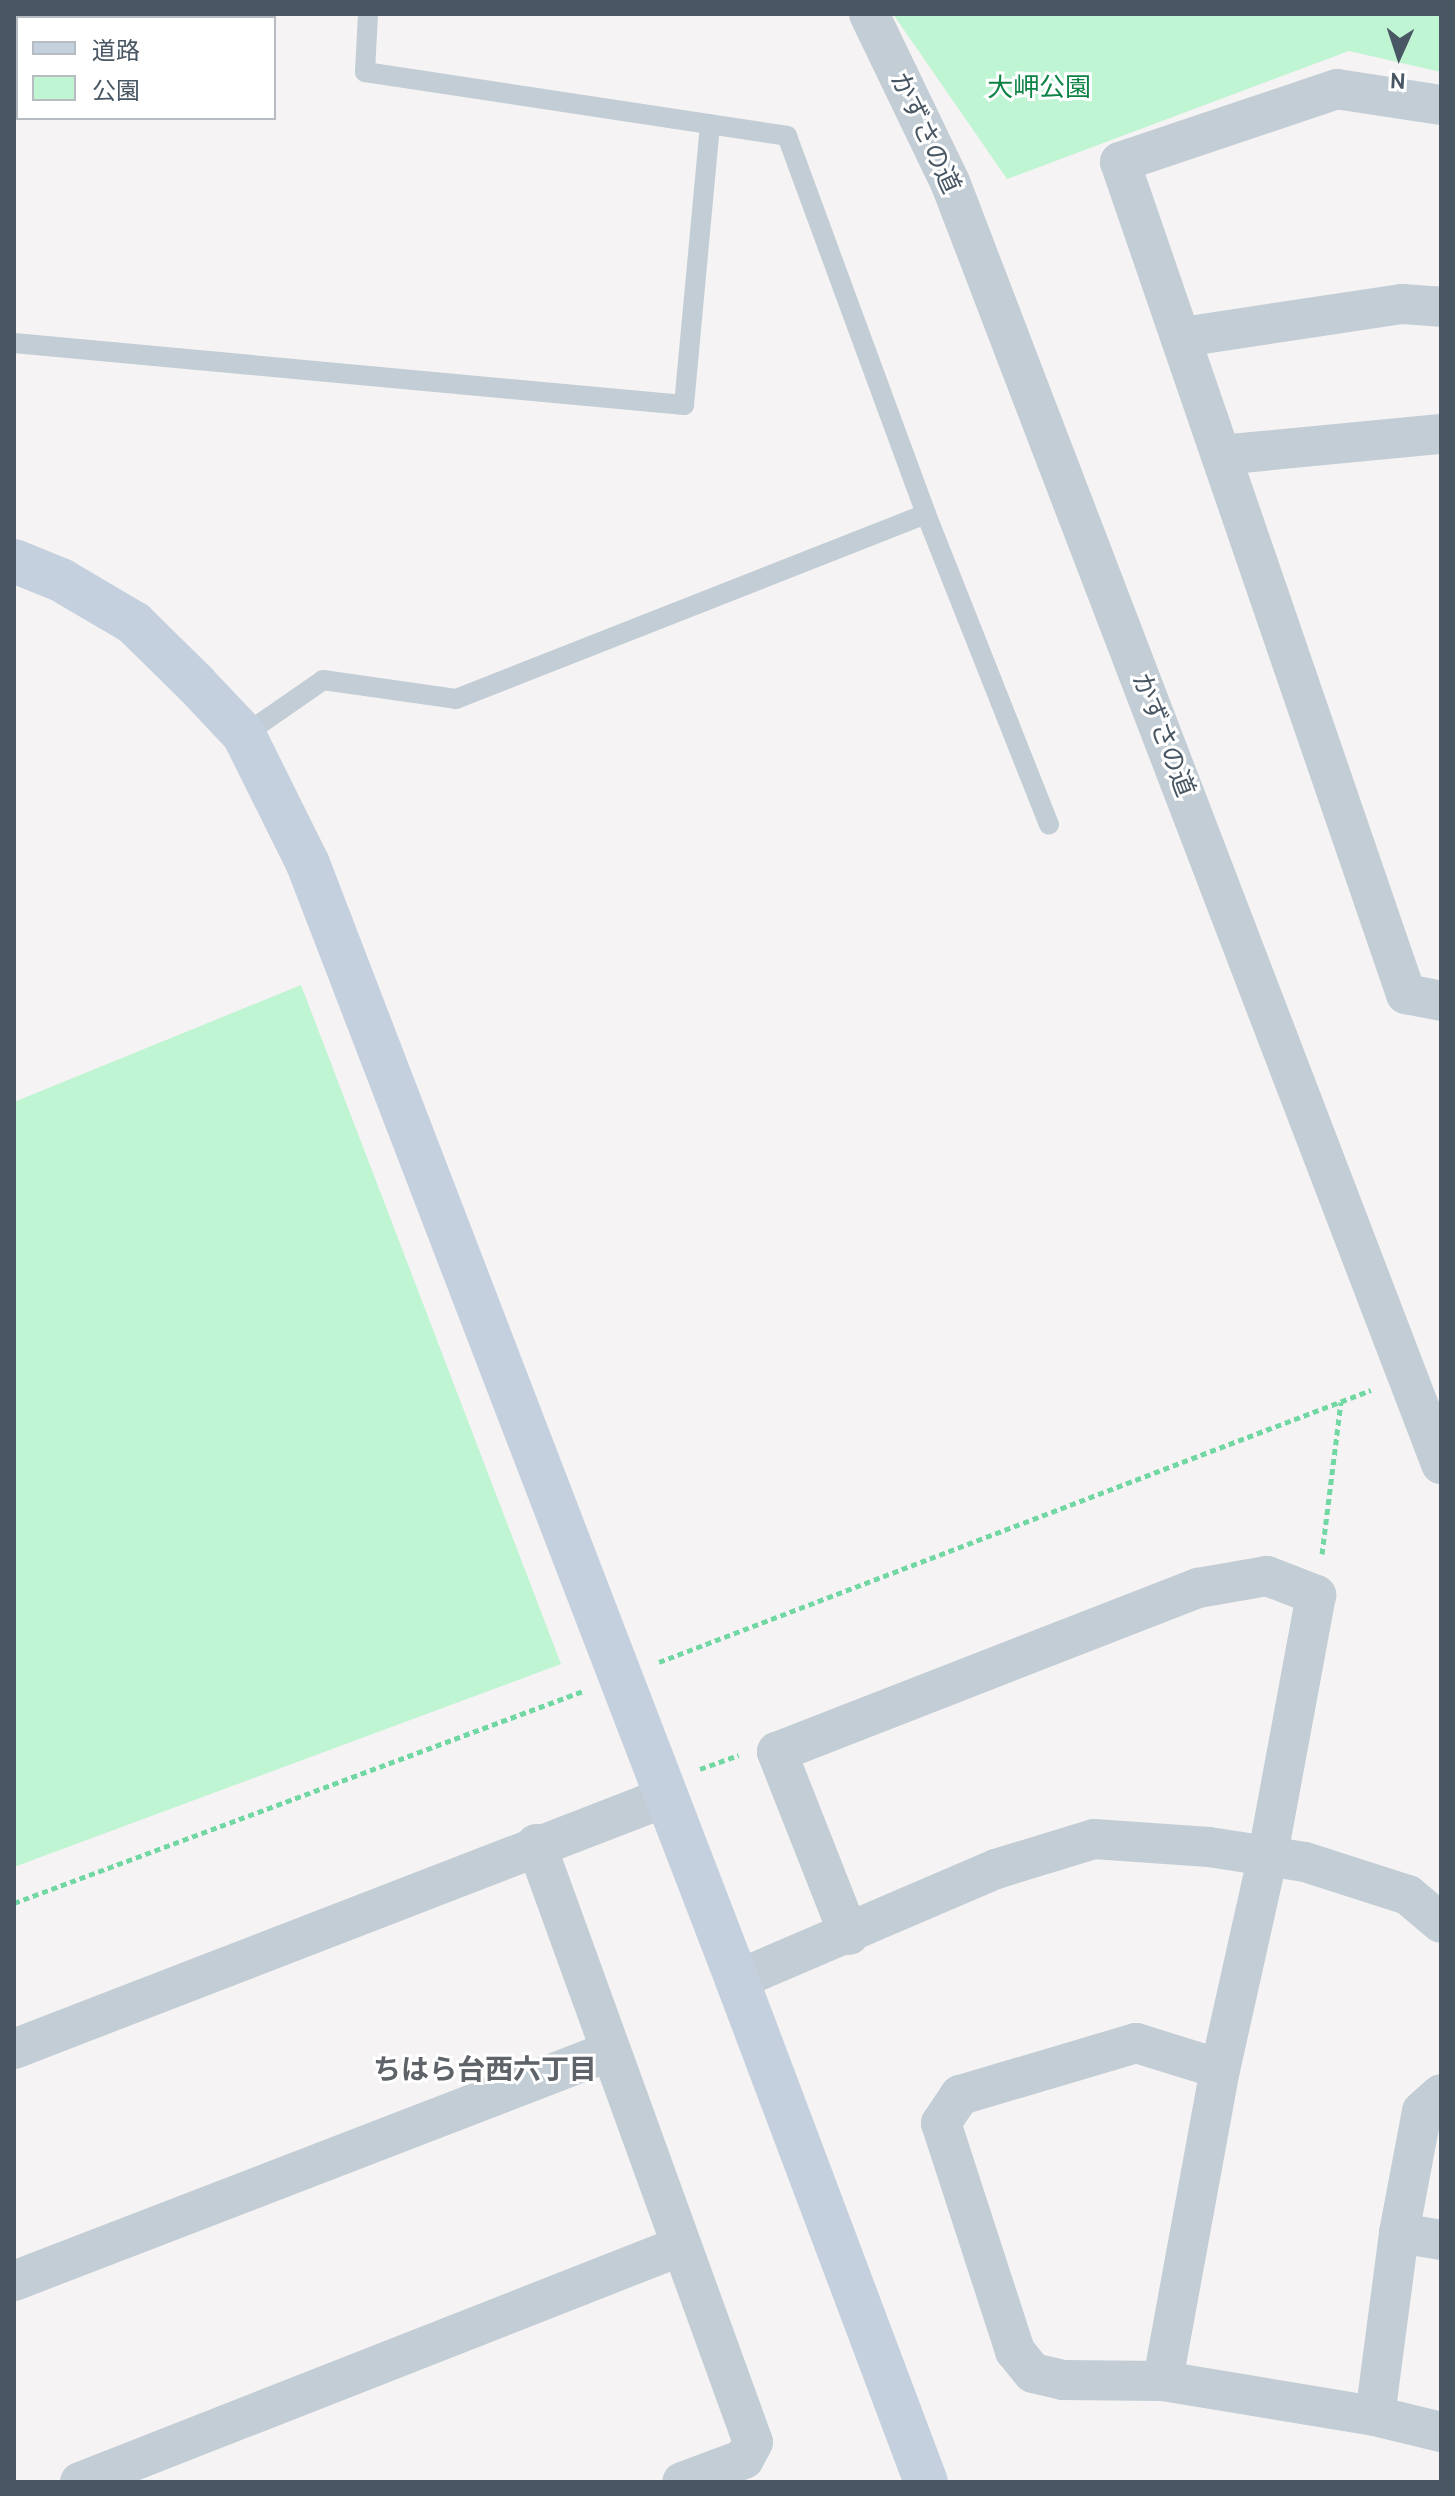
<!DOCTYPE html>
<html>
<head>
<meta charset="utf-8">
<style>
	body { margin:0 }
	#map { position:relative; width:1455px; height:2496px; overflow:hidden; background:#f5f3f3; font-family:Cabin,"Noto Sans JP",sans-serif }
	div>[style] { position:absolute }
	.green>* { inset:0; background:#bff5d3 }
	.path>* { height:5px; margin-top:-2.5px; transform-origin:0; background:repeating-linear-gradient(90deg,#72d8a3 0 6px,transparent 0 10px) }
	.lane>* { height:20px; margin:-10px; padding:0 10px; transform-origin:10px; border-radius:10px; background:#c2cdd5 }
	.street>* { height:40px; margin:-20px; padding:0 20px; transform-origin:20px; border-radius:20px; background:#c2cdd5 }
	.secondary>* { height:44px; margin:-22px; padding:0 22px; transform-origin:22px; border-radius:22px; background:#c4d0dd }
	span { translate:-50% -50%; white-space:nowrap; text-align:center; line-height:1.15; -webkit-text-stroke:6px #fff; paint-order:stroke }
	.park-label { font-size:26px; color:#0d8346 }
	.street-label { font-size:26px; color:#485763 }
	.neighbourhood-label { font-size:28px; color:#5e6369; font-weight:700 }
	.frame { position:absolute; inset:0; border:16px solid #485763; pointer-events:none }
	.legend { position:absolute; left:16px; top:16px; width:260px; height:104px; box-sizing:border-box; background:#fff; border:2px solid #b6bcc1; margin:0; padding:10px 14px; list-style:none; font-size:24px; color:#485763 }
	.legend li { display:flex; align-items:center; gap:16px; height:40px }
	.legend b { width:40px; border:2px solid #b6bcc1 }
	.north { position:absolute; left:1359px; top:16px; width:80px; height:80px; -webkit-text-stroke:6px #fff; paint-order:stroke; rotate:183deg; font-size:22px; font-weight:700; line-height:32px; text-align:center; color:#485763 }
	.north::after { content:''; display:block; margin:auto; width:28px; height:36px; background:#485763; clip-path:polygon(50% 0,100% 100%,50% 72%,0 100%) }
</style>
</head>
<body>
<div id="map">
	<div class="green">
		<i style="clip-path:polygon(893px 14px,1441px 14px,1441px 72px,1349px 51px,1007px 179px)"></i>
		<i style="clip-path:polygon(301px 985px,561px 1664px,14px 1867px,14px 1102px)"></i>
	</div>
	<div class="path">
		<i style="left:1322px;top:1554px;width:153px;rotate:-82.9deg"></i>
		<i style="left:659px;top:1662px;width:762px;rotate:-20.91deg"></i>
		<i style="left:700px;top:1769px;width:41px;rotate:-19.7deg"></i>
		<i style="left:14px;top:1903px;width:607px;rotate:-20.43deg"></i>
	</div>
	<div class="lane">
		<i style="left:368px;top:14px;width:58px;rotate:93deg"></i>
		<i style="left:365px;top:72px;width:427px;rotate:8.6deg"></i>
		<i style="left:787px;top:136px;width:403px;rotate:69.8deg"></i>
		<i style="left:926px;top:514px;width:334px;rotate:68.4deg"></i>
		<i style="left:185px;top:18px;width:4px;rotate:-90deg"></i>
		<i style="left:14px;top:66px;width:4px;rotate:14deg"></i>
		<i style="left:14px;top:343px;width:673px;rotate:5.29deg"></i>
		<i style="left:684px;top:405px;width:282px;rotate:-84.7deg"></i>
		<i style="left:244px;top:735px;width:96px;rotate:-34.8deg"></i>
		<i style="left:323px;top:680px;width:134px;rotate:8.1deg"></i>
		<i style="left:456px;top:699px;width:505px;rotate:-21.49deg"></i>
	</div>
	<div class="street">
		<i style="left:869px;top:14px;width:187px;rotate:64.3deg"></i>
		<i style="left:950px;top:182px;width:1373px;rotate:69.04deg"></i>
		<i style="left:1441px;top:105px;width:105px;rotate:-171.3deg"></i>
		<i style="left:1337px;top:89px;width:229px;rotate:161.4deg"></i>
		<i style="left:1120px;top:162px;width:880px;rotate:71.03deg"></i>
		<i style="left:1406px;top:994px;width:36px;rotate:11deg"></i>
		<i style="left:1183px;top:337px;width:221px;rotate:-8.6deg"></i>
		<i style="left:1402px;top:304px;width:39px;rotate:4deg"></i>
		<i style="left:1221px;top:455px;width:221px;rotate:-5.5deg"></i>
		<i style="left:536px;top:1844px;width:636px;rotate:70.06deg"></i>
		<i style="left:753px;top:2442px;width:19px;rotate:118deg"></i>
		<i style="left:744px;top:2459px;width:66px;rotate:159.6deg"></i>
		<i style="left:849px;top:1935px;width:197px;rotate:-111.5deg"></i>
		<i style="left:777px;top:1752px;width:452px;rotate:-21.3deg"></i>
		<i style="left:1198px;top:1588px;width:70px;rotate:-9.9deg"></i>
		<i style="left:1267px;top:1576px;width:53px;rotate:21.2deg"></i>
		<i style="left:1316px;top:1595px;width:264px;rotate:100.5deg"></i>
		<i style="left:1268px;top:1855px;width:219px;rotate:102.6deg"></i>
		<i style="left:1220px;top:2069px;width:317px;rotate:100.4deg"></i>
		<i style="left:737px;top:1980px;width:282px;rotate:-23.2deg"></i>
		<i style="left:996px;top:1869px;width:102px;rotate:-17deg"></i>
		<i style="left:1094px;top:1839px;width:115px;rotate:4deg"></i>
		<i style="left:1209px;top:1847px;width:97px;rotate:8.9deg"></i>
		<i style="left:1305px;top:1862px;width:108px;rotate:17.8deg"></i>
		<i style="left:1408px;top:1895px;width:43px;rotate:40.3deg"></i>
		<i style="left:14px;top:2049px;width:699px;rotate:-21.13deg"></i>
		<i style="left:1220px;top:2069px;width:88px;rotate:-162.8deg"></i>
		<i style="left:1136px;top:2043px;width:184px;rotate:163.5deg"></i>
		<i style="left:960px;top:2095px;width:34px;rotate:124deg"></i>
		<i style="left:941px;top:2123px;width:240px;rotate:72deg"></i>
		<i style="left:1015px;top:2351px;width:28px;rotate:51deg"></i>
		<i style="left:1033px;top:2373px;width:31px;rotate:13deg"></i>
		<i style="left:1063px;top:2380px;width:100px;rotate:0.6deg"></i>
		<i style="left:1163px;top:2381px;width:215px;rotate:9.4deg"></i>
		<i style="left:1375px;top:2416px;width:68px;rotate:13.6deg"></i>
		<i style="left:1399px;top:2233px;width:43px;rotate:9.5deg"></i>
		<i style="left:14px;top:2281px;width:637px;rotate:-21.08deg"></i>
		<i style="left:1375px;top:2416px;width:185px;rotate:-82.5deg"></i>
		<i style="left:1399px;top:2233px;width:124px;rotate:-79.3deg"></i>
		<i style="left:1422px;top:2111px;width:25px;rotate:-42deg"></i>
		<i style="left:80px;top:2482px;width:646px;rotate:-21.44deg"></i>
	</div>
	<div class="secondary">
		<i style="left:14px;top:561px;width:51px;rotate:22deg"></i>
		<i style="left:61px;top:580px;width:85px;rotate:30.5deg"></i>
		<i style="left:134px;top:623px;width:87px;rotate:44.5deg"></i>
		<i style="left:196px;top:684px;width:70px;rotate:46.7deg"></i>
		<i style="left:244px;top:735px;width:144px;rotate:63.6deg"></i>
		<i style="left:308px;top:864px;width:1196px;rotate:68.97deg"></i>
		<i style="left:737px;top:1980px;width:536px;rotate:69.37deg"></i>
	</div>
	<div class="park-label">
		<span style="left:1039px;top:88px">大岬公園</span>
	</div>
	<div class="street-label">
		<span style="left:925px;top:133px;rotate:65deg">かずさの道</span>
		<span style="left:1163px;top:735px;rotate:69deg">かずさの道</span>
	</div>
	<div class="neighbourhood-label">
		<span style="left:485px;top:2069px">ちはら台西六丁目</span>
	</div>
	<div class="frame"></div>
	<ul class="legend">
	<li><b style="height:10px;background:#c4d0dd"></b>道路</li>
	<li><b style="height:22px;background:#bff5d3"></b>公園</li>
	</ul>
	<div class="north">N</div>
</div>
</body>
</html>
